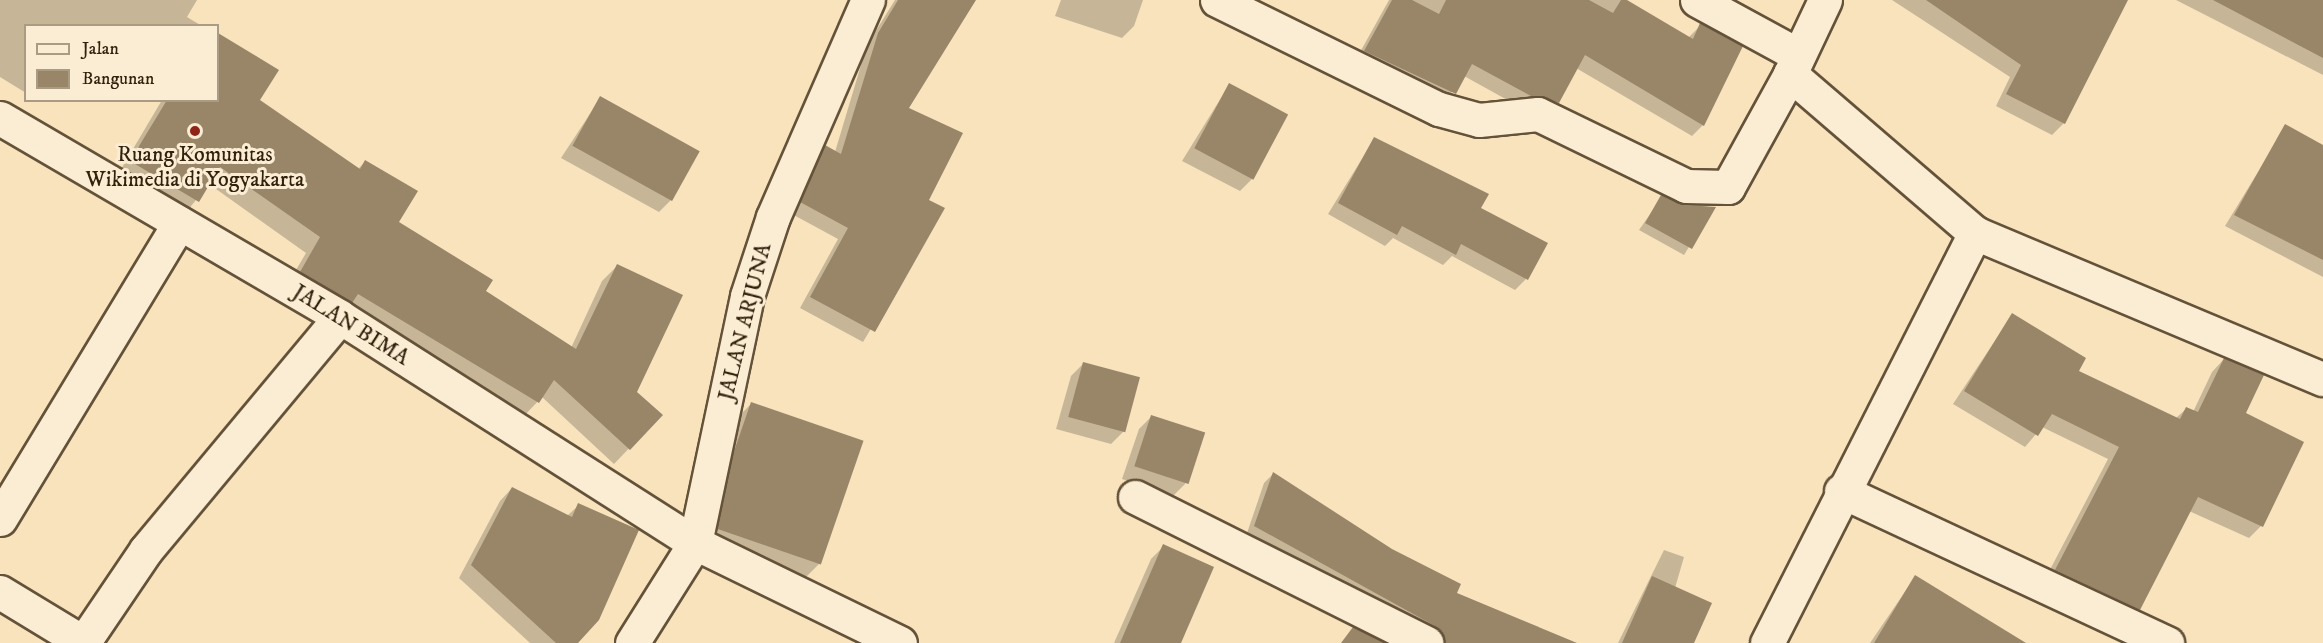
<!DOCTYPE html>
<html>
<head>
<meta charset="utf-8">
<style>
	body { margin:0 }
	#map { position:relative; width:2323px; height:643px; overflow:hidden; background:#f8e3bd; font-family:"IM FELL DW Pica",serif }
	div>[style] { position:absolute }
	.shadow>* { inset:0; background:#0003 }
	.building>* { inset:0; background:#998669; transform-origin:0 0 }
	.roads { filter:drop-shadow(2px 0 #645239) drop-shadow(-2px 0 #645239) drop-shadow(0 2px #645239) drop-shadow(0 -2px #645239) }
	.minor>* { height:33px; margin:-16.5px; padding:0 16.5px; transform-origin:16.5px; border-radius:16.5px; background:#faedd4 }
	.dots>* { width:16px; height:16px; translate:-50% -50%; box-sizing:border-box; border:3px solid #faedd4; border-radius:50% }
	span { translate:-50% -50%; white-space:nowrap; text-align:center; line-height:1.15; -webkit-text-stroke:6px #faedd4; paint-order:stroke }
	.poi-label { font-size:22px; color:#32210d }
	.street-label { font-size:22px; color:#32210d }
	.legend { position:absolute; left:24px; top:24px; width:195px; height:78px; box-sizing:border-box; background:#faedd4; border:2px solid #aa9b84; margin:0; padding:8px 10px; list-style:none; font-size:18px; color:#32210d }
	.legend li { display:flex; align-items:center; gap:12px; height:30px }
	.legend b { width:30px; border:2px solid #aa9b84 }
</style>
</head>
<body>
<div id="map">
	<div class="shadow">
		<i style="clip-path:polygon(0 0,197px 0,187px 17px,202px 26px,26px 26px,26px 93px,0 77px)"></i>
		<i style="clip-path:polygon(895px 0,974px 0,907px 108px,927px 201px,943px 209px,863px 342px,800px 308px,838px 239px,790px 213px,815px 157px,825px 147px,835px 152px,867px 45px)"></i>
		<i style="clip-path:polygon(1061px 0,1143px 0,1134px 26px,1122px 38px,1055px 16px)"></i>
		<i style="clip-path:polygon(1389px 0,1624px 0,1688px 38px,1701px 25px,1703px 125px,1692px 136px,1576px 68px,1546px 114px,1520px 107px,1464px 76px,1443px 104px,1354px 63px)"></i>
		<i style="clip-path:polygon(1892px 0,2127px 0,2064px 123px,2052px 135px,1996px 106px,2010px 77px)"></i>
		<i style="clip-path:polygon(2176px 0,2323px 0,2323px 75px)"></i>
		<i style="clip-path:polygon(218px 35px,277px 70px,258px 101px,358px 169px,365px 162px,397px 223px,484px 291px,571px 348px,602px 281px,617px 266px,635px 392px,661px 415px,614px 464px,542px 397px,523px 417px,286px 287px,306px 253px,209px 184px,183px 216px,117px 176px,162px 100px,218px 100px)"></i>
		<i style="clip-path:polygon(1229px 85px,1252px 179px,1240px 191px,1182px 161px)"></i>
		<i style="clip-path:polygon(601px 97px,671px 200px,659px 212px,561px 158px)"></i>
		<i style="clip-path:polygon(2286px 126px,2323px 146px,2323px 277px,2225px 226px)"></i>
		<i style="clip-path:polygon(1374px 139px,1479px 208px,1526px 279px,1515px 290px,1452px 256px,1443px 265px,1393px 238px,1385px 246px,1328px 214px)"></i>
		<i style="clip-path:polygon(1662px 197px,1713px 208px,1684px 255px,1639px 230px)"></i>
		<i style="clip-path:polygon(2012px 315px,2076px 371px,2176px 418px,2186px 409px,2193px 412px,2212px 372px,2224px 359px,2261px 526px,2249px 538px,2189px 511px,2139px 609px,2127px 621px,2043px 583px,2108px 459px,2042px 427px,2025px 447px,1953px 404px)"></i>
		<i style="clip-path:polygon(1083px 364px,1124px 431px,1111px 444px,1056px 429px,1071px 376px)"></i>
		<i style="clip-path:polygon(751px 404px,821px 562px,805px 578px,702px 544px,735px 420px)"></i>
		<i style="clip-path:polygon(1152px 416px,1203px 434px,1185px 484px,1173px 496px,1122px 479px,1139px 429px)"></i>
		<i style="clip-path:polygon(1273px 474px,1455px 594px,1539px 627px,1537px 633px,1574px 643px,1432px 643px,1246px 536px,1264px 483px)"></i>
		<i style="clip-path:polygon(512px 488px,567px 516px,579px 505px,576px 643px,530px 643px,459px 578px,500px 501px)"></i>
		<i style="clip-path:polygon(1164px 546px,1179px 643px,1114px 643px,1151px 559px)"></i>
		<i style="clip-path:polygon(1664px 550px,1684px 557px,1675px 588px,1693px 643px,1618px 643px)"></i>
		<i style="clip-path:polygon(1915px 577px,1969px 643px,1870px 643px)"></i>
	</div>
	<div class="building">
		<i style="clip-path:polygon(898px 0,976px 0,909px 108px,963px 133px,929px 200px,945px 208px,875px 332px,810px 297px,848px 228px,800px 202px,825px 145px,841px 154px,878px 33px)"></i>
		<i style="clip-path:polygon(1392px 0,1412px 0,1439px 14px,1446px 0,1589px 0,1613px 13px,1621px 0,1627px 0,1693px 39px,1700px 23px,1743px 46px,1704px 126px,1585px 55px,1559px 103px,1531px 96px,1472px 64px,1456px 94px,1364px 51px)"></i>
		<i style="clip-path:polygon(1926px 0,2128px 0,2065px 124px,2006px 94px,2021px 65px)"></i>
		<i style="clip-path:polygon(2213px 0,2323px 0,2323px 58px)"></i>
		<i style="clip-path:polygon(218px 33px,279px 70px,260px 100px,360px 169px,365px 160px,418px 191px,399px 222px,493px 280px,486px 291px,576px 349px,617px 264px,683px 295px,637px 392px,663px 415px,630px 450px,554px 380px,539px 403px,358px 294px,352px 303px,300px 272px,320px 237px,220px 167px,199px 202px,130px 161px,167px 100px,218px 100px)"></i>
		<i style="left:1229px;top:83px;width:67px;height:74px;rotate:28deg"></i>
		<i style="left:600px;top:96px;width:114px;height:57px;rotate:29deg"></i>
		<i style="clip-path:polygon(2285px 124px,2323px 145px,2323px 260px,2234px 215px)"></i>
		<i style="clip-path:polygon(1374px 137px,1489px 194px,1481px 208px,1548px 243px,1528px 280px,1461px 244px,1456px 255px,1402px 226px,1397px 235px,1338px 203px)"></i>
		<i style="clip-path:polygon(1661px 195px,1685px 205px,1716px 207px,1692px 249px,1645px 223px)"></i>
		<i style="clip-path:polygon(2012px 313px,2086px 358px,2079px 371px,2180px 419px,2186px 407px,2198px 412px,2224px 358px,2264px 375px,2246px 413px,2304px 442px,2263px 527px,2198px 497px,2140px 610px,2055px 570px,2119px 447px,2052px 414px,2038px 436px,1964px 391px)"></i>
		<i style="left:1083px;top:362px;width:59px;height:57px;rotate:15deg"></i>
		<i style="left:751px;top:402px;width:119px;height:131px;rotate:19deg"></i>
		<i style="left:1151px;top:415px;width:57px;height:54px;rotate:18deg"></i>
		<i style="clip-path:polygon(1273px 472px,1392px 549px,1461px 584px,1457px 593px,1577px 643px,1446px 643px,1435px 626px,1254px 526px)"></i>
		<i style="clip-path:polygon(512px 487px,572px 517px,578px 503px,639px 530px,599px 620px,578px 643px,556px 643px,471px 565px)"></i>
		<i style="clip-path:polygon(1163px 544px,1214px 567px,1181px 643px,1120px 643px)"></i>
		<i style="clip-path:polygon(1915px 575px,2026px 643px,1874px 643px)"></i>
		<i style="clip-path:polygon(1652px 576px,1712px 603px,1694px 643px,1622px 643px)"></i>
		<i style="clip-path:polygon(1353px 627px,1385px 643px,1341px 643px)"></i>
	</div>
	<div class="roads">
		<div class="minor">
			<i style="left:1217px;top:0;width:247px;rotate:26.2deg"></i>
			<i style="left:1439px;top:109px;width:41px;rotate:15.4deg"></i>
			<i style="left:1479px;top:120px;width:59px;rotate:-5.8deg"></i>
			<i style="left:1538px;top:114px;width:165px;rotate:25.9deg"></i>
			<i style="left:1686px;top:186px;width:42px;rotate:1.4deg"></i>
			<i style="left:1728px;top:187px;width:129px;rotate:-61.2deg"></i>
			<i style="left:1697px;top:0;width:113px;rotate:28.6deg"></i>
			<i style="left:1825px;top:0;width:82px;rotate:115.3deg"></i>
			<i style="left:1790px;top:74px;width:244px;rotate:40.7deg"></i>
			<i style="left:1975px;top:233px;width:377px;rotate:22.8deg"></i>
			<i style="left:0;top:118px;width:394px;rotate:30.3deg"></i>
			<i style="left:340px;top:317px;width:421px;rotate:32.5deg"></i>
			<i style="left:695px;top:543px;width:228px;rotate:26deg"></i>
			<i style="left:1841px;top:491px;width:360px;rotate:25deg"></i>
			<i style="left:1135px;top:497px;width:326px;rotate:26.6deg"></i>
			<i style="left:0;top:519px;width:346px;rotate:-58.8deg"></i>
			<i style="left:0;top:592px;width:98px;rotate:31.3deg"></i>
			<i style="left:83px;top:643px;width:112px;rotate:-55.9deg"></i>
			<i style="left:146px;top:550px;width:303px;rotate:-50.2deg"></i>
			<i style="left:632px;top:643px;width:118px;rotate:-57.8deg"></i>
			<i style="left:695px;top:543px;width:252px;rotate:-78.1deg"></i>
			<i style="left:747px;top:296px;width:83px;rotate:-71.8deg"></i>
			<i style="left:773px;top:217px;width:237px;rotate:-66.4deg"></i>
			<i style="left:1767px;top:643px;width:460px;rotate:-63.1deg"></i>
		</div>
	</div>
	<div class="dots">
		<i style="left:195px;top:131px;background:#8f2418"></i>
	</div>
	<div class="poi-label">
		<span style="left:195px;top:167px">Ruang Komunitas<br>Wikimedia di Yogyakarta</span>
	</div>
	<div class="street-label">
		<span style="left:745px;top:322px;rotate:-76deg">JALAN ARJUNA</span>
		<span style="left:351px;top:325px;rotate:32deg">JALAN BIMA</span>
	</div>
	<ul class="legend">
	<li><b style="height:8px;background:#faedd4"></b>Jalan</li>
	<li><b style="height:16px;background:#998669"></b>Bangunan</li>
	</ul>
</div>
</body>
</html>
